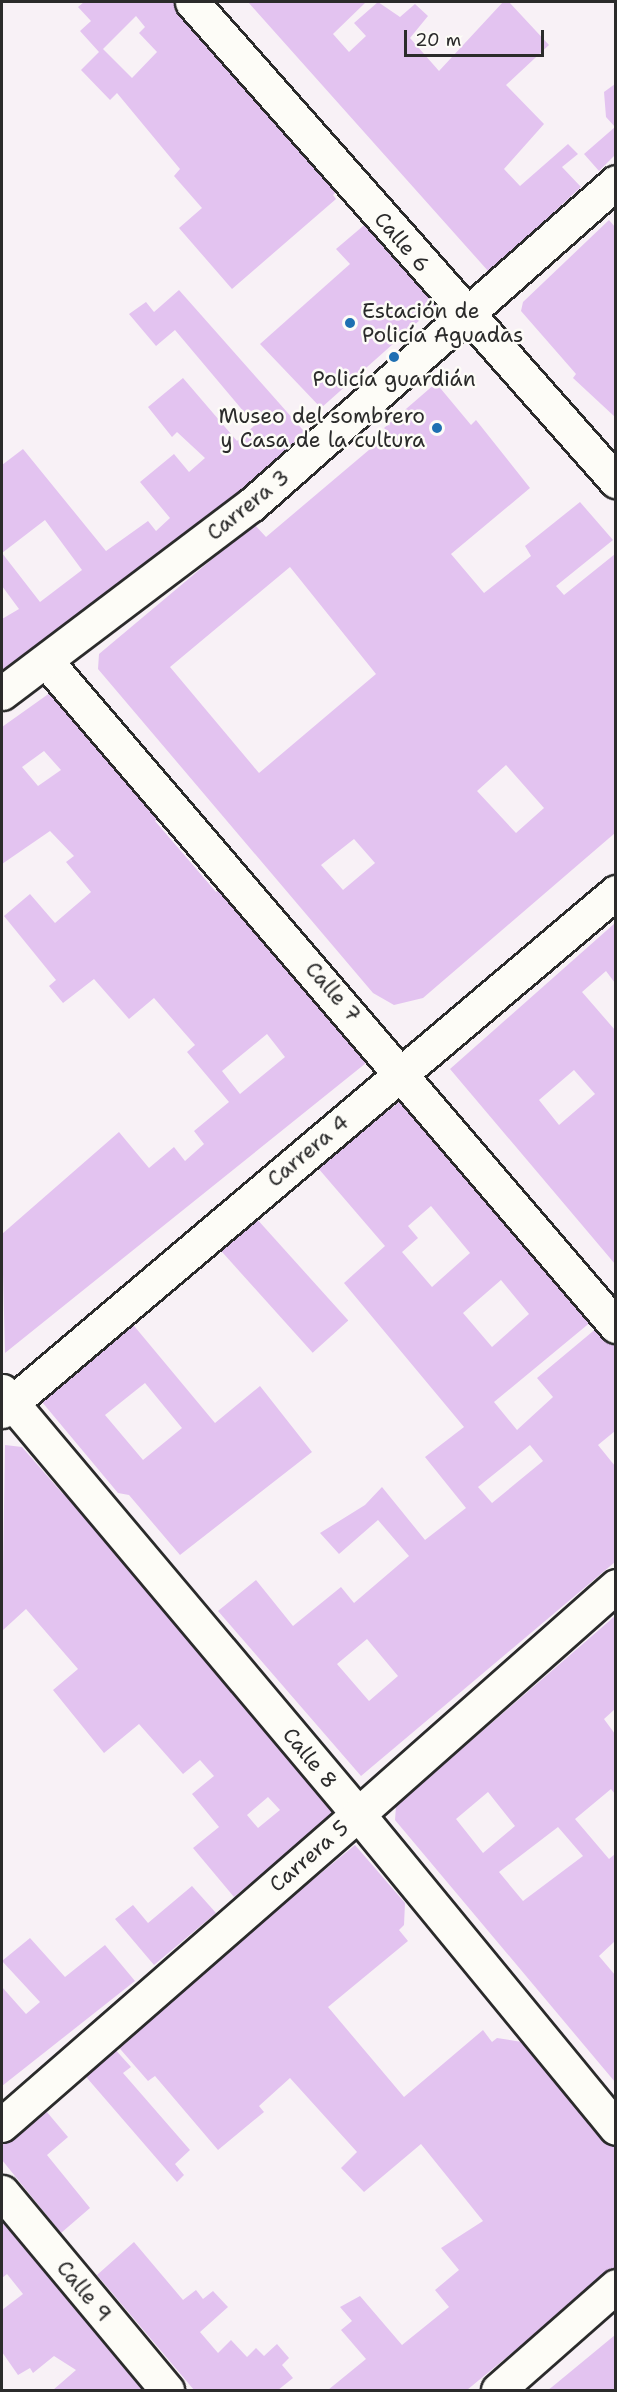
<!DOCTYPE html>
<html>
<head>
<meta charset="utf-8">
<style>
	body { margin:0 }
	#map { position:relative; width:617px; height:2392px; overflow:hidden; background:#f8f1f6; font-family:"Shantell Sans",sans-serif }
	div>[style] { position:absolute }
	.building>* { inset:0; background:#e3c3f0; transform-origin:0 0 }
	.roads { filter:drop-shadow(2px 0 #2b2b2b) drop-shadow(-2px 0 #2b2b2b) drop-shadow(0 2px #2b2b2b) drop-shadow(0 -2px #2b2b2b) }
	.street>* { height:33px; margin:-16.5px; padding:0 16.5px; transform-origin:16.5px; border-radius:16.5px; background:#fdfcf7 }
	.secondary>* { height:33px; margin:-16.5px; padding:0 16.5px; transform-origin:16.5px; border-radius:16.5px; background:#fdfcf7 }
	.dots>* { width:16px; height:16px; translate:-50% -50%; box-sizing:border-box; border:3px solid #fdfcf7; border-radius:50% }
	span { translate:-50% -50%; white-space:nowrap; text-align:center; line-height:1.15; -webkit-text-stroke:5px #fdfcf7; paint-order:stroke }
	.street-label { font-size:21px; color:#2b2b2b }
	.poi-label { font-size:21px; color:#2b2b2b }
	.left { translate:0 -50%; text-align:left }
	.right { translate:-100% -50%; text-align:right }
	.frame { position:absolute; inset:0; border:3px solid #2b2b2b; pointer-events:none }
	.scale { position:absolute; left:404px; top:30px; width:140px; height:27px; box-sizing:border-box; border:3px solid #2b2b2b; border-top:0; padding-left:8px; font-size:18px; line-height:21px; white-space:nowrap; color:#2b2b2b; -webkit-text-stroke:4px #fdfcf7; paint-order:stroke }
</style>
</head>
<body>
<div id="map">
	<div class="building">
		<i style="clip-path:polygon(evenodd,84px 2px,181px 2px,342px 187px,333px 195px,336px 199px,232px 289px,179px 228px,202px 208px,174px 176px,180px 169px,117px 93px,110px 100px,81px 70px,99px 52px,80px 31px,91px 21px,78px 7px,84px 2px,136px 16px,145px 27px,139px 33px,157px 52px,132px 78px,103px 49px,136px 16px)"></i>
		<i style="clip-path:polygon(248px 2px,366px 2px,333px 34px,349px 52px,366px 36px,354px 23px,378px 2px,400px 17px,415px 4px,428px 16px,410px 38px,439px 71px,503px 2px,509px 2px,549px 45px,506px 85px,544px 124px,504px 169px,520px 186px,568px 144px,578px 154px,562px 167px,581px 187px,489px 272px)"></i>
		<i style="clip-path:polygon(615px 84px,615px 155px,599px 171px,584px 154px,615px 127px,606px 117px,604px 92px)"></i>
		<i style="clip-path:polygon(609px 220px,615px 227px,615px 417px,573px 378px,576px 374px,521px 311px,523px 302px)"></i>
		<i style="clip-path:polygon(369px 221px,439px 303px,321px 408px,260px 344px,350px 264px,336px 249px)"></i>
		<i style="clip-path:polygon(evenodd,179px 290px,310px 438px,2px 681px,2px 619px,19px 609px,2px 586px,2px 465px,23px 449px,106px 551px,148px 521px,156px 531px,170px 518px,140px 482px,174px 454px,189px 472px,205px 458px,177px 432px,172px 437px,148px 407px,183px 378px,237px 441px,255px 425px,175px 330px,156px 346px,129px 314px,146px 302px,154px 312px,179px 290px,45px 520px,82px 570px,40px 602px,2px 553px,45px 520px)"></i>
		<i style="clip-path:polygon(evenodd,436px 383px,471px 425px,476px 420px,530px 488px,451px 554px,484px 593px,531px 556px,525px 546px,580px 502px,613px 540px,556px 586px,564px 595px,615px 554px,615px 833px,423px 998px,394px 1005px,373px 993px,98px 669px,99px 654px,254px 524px,266px 537px,389px 433px,384px 428px,436px 383px,290px 567px,376px 674px,259px 773px,170px 667px,290px 567px,436px 383px,506px 765px,544px 808px,516px 833px,477px 791px,506px 765px,436px 383px,354px 839px,375px 863px,343px 890px,321px 865px,354px 839px)"></i>
		<i style="clip-path:polygon(evenodd,54px 690px,163px 815px,155px 821px,216px 892px,223px 886px,371px 1059px,5px 1353px,2px 1234px,119px 1132px,149px 1168px,174px 1147px,185px 1161px,204px 1144px,194px 1131px,229px 1102px,187px 1052px,195px 1045px,154px 998px,129px 1019px,94px 979px,63px 1003px,49px 986px,56px 980px,4px 916px,30px 894px,55px 923px,91px 892px,66px 862px,74px 856px,50px 831px,2px 864px,2px 727px,54px 690px,44px 751px,61px 770px,38px 786px,22px 767px,44px 751px,54px 690px,267px 1034px,285px 1057px,240px 1094px,222px 1071px,267px 1034px)"></i>
		<i style="clip-path:polygon(evenodd,615px 923px,615px 983px,606px 971px,582px 992px,615px 1030px,615px 1264px,450px 1069px,615px 923px,574px 1070px,595px 1094px,559px 1125px,539px 1100px,574px 1070px)"></i>
		<i style="clip-path:polygon(evenodd,409px 1094px,598px 1316px,494px 1402px,517px 1430px,553px 1397px,537px 1378px,604px 1322px,615px 1336px,615px 1431px,598px 1445px,615px 1466px,615px 1562px,361px 1776px,218px 1611px,256px 1580px,293px 1626px,341px 1587px,354px 1603px,409px 1556px,378px 1520px,339px 1554px,320px 1533px,365px 1505px,382px 1487px,425px 1540px,466px 1508px,425px 1457px,464px 1427px,344px 1283px,385px 1246px,318px 1168px,409px 1094px,431px 1206px,470px 1253px,432px 1287px,402px 1252px,418px 1238px,408px 1226px,431px 1206px,409px 1094px,501px 1280px,529px 1314px,492px 1347px,463px 1313px,501px 1280px,409px 1094px,530px 1445px,543px 1461px,492px 1503px,478px 1487px,530px 1445px,409px 1094px,367px 1639px,398px 1676px,369px 1701px,337px 1664px,367px 1639px)"></i>
		<i style="left:256px;top:1218px;width:138px;height:48px;rotate:48deg"></i>
		<i style="clip-path:polygon(evenodd,130px 1321px,215px 1423px,260px 1386px,312px 1452px,180px 1555px,129px 1495px,118px 1493px,37px 1396px,130px 1321px,145px 1383px,182px 1428px,143px 1460px,105px 1415px,145px 1383px)"></i>
		<i style="clip-path:polygon(evenodd,5px 1445px,22px 1447px,63px 1494px,68px 1489px,294px 1765px,299px 1760px,341px 1809px,234px 1897px,193px 1848px,219px 1827px,192px 1794px,214px 1776px,200px 1760px,183px 1774px,139px 1724px,104px 1753px,53px 1690px,78px 1669px,26px 1609px,2px 1631px,5px 1445px,268px 1797px,280px 1810px,258px 1828px,247px 1815px,268px 1797px)"></i>
		<i style="clip-path:polygon(evenodd,615px 1616px,615px 1709px,604px 1719px,615px 1734px,615px 1794px,611px 1789px,575px 1819px,609px 1859px,615px 1854px,615px 1941px,599px 1956px,615px 1975px,615px 2082px,395px 1820px,396px 1806px,615px 1616px,488px 1792px,515px 1826px,483px 1853px,456px 1819px,488px 1792px,615px 1616px,558px 1827px,583px 1856px,523px 1901px,499px 1872px,558px 1827px)"></i>
		<i style="clip-path:polygon(355px 1845px,405px 1903px,404px 1925px,399px 1930px,408px 1941px,328px 2007px,404px 2097px,483px 2030px,492px 2042px,497px 2038px,522px 2042px,529px 2050px,534px 2046px,615px 2146px,615px 2268px,467px 2390px,328px 2390px,366px 2359px,341px 2330px,352px 2321px,340px 2307px,360px 2296px,402px 2345px,449px 2307px,435px 2290px,459px 2270px,441px 2248px,483px 2221px,421px 2144px,364px 2192px,341px 2168px,357px 2152px,290px 2078px,259px 2106px,264px 2112px,218px 2150px,155px 2076px,148px 2081px,115px 2043px)"></i>
		<i style="clip-path:polygon(192px 1886px,216px 1913px,154px 1965px,115px 1919px,133px 1905px,148px 1923px)"></i>
		<i style="clip-path:polygon(30px 1938px,65px 1977px,105px 1945px,135px 1981px,2px 2086px,2px 1987px,26px 2014px,40px 2002px,2px 1961px)"></i>
		<i style="clip-path:polygon(112px 2046px,131px 2067px,123px 2073px,190px 2150px,175px 2164px,184px 2175px,177px 2182px,81px 2071px)"></i>
		<i style="clip-path:polygon(41px 2105px,68px 2137px,47px 2155px,90px 2208px,61px 2233px,2px 2160px,2px 2139px)"></i>
		<i style="clip-path:polygon(2px 2215px,55px 2276px,51px 2279px,147px 2390px,53px 2390px,76px 2370px,54px 2356px,33px 2373px,30px 2368px,18px 2375px,2px 2352px,2px 2310px,23px 2294px,7px 2274px,2px 2278px)"></i>
		<i style="clip-path:polygon(134px 2242px,183px 2300px,196px 2290px,203px 2299px,213px 2291px,228px 2307px,200px 2332px,218px 2353px,231px 2340px,247px 2357px,256px 2348px,264px 2356px,277px 2344px,289px 2358px,282px 2365px,293px 2378px,278px 2390px,194px 2390px,97px 2275px)"></i>
		<i style="clip-path:polygon(615px 2335px,615px 2390px,548px 2390px,552px 2387px)"></i>
	</div>
	<div class="roads">
		<div class="street">
			<i style="left:192px;top:2px;width:640px;rotate:48.49deg"></i>
			<i style="left:46px;top:661px;width:876px;rotate:49.4deg"></i>
			<i style="left:2px;top:693px;width:312px;rotate:-37.1deg"></i>
			<i style="left:251px;top:505px;width:487px;rotate:-41.5deg"></i>
			<i style="left:2px;top:1391px;width:553px;rotate:49.92deg"></i>
			<i style="left:358px;top:1814px;width:473px;rotate:138.9deg"></i>
			<i style="left:2px;top:1411px;width:804px;rotate:-40.21deg"></i>
			<i style="left:2px;top:2192px;width:258px;rotate:50.2deg"></i>
		</div>
		<div class="secondary">
			<i style="left:616px;top:1586px;width:344px;rotate:138.5deg"></i>
			<i style="left:358px;top:1814px;width:406px;rotate:50.6deg"></i>
			<i style="left:498px;top:2390px;width:157px;rotate:-41.4deg"></i>
		</div>
	</div>
	<div class="dots">
		<i style="left:350px;top:323px;background:#1f6fb2"></i>
		<i style="left:394px;top:357px;background:#1f6fb2"></i>
		<i style="left:437px;top:428px;background:#1f6fb2"></i>
	</div>
	<div class="street-label">
		<span style="left:402px;top:242px;rotate:49deg">Calle 6</span>
		<span style="left:248px;top:505px;rotate:-39deg">Carrera 3</span>
		<span style="left:333px;top:992px;rotate:49deg">Calle 7</span>
		<span style="left:308px;top:1151px;rotate:-40deg">Carrera 4</span>
		<span style="left:310px;top:1758px;rotate:50deg">Calle 8</span>
		<span style="left:309px;top:1856px;rotate:-41deg">Carrera 5</span>
		<span style="left:84px;top:2291px;rotate:50deg">Calle 9</span>
	</div>
	<div class="poi-label">
		<span class="left" style="left:362px;top:323px">Estación de<br>Policía Aguadas</span>
		<span style="left:394px;top:379px">Policía guardián</span>
		<span class="right" style="left:425px;top:428px">Museo del sombrero<br>y Casa de la cultura</span>
	</div>
	<div class="frame"></div>
	<div class="scale">20 m</div>
</div>
</body>
</html>
